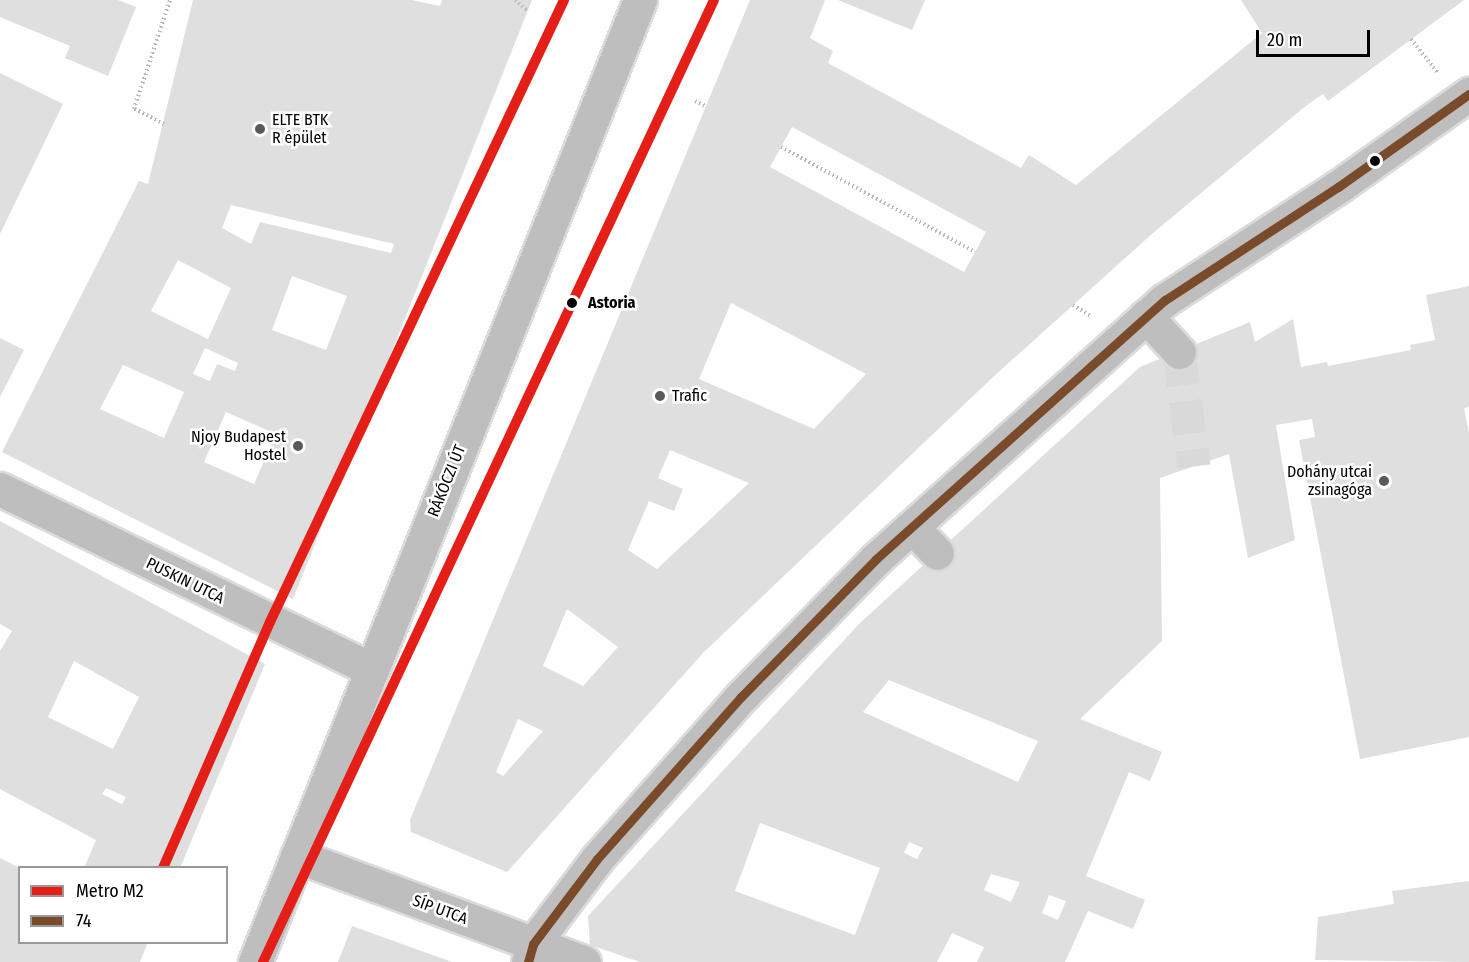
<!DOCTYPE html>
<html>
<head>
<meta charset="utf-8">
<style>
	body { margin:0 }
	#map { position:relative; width:1469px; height:962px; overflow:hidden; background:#fff; font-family:"Fira Sans Condensed",sans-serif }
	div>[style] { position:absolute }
	.building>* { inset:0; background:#dfdfdf }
	.minor-tunnel>* { height:33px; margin-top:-16.5px; transform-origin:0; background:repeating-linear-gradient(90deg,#d9d9d9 0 33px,transparent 0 49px) }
	.path>* { height:4px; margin-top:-2px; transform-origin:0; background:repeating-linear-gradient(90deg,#b9b9b9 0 1.5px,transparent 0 4.5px) }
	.roads { filter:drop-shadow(2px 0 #dbdbdb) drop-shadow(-2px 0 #dbdbdb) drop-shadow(0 2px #dbdbdb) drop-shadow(0 -2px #dbdbdb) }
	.minor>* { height:33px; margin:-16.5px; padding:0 16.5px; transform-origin:16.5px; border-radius:16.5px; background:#bebebe }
	.major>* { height:33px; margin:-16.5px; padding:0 16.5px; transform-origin:16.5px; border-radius:16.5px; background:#bebebe }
	.bus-1>* { height:9px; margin:-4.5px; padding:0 4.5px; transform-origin:4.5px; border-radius:4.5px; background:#7a4b2a }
	.metro-1>* { height:10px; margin:-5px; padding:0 5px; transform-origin:5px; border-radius:5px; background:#e41f18 }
	.dots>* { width:16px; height:16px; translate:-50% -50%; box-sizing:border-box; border:3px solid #fff; border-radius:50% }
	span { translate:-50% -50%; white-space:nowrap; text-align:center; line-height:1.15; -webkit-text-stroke:5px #fff; paint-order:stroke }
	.poi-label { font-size:16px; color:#000 }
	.left { translate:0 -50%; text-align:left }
	.right { translate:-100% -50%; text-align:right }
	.stop-label { font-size:16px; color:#000; font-weight:700 }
	.street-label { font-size:16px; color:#000 }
	.legend { position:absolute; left:18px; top:866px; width:210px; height:78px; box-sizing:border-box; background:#fff; border:2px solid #999; margin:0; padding:8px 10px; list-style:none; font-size:18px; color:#000 }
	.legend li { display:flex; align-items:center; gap:12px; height:30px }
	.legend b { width:30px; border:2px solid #999 }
	.scale { position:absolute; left:1256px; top:30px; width:114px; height:27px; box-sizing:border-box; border:3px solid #000; border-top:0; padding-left:8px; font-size:18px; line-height:21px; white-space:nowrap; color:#000; -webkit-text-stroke:4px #fff; paint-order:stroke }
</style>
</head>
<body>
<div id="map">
	<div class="building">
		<i style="clip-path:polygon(0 0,118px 0,136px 7px,108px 76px,65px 58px,70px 46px,0 17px)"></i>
		<i style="clip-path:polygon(evenodd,193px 0,411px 0,440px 6px,442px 0,532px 0,293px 599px,2px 452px,139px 181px,148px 184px,193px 0,231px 205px,394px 244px,391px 253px,260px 222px,251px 244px,222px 228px,231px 205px,193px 0,178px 260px,231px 288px,208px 339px,151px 311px,178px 260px,193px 0,292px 276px,347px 296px,326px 350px,272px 330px,292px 276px,193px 0,205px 348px,238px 363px,235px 371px,217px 364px,210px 381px,193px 374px,205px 348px,193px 0,123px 365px,184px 392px,164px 438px,100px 409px,123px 365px,193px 0,226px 412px,276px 434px,254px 484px,204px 462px,226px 412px)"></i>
		<i style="clip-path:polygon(evenodd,750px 0,825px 0,810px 38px,833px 51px,828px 63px,1021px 168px,1029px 155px,1076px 185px,1262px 33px,1241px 0,1464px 0,1328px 101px,1323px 94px,1307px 105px,1153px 233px,992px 378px,703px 653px,507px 872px,411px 832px,410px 820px,750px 0,792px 127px,986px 232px,964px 272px,770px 167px,792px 127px,750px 0,731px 303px,866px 374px,814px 429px,699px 379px,731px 303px,750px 0,670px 450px,749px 483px,657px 569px,628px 550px,649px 501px,674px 511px,683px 489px,658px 478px,670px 450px,750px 0,567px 609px,618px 647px,583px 686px,543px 666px,567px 609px,750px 0,518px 719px,543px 731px,503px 776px,496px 772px,518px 719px)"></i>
		<i style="clip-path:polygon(838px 0,925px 0,912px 30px)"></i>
		<i style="clip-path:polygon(0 73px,63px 104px,0 234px)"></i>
		<i style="clip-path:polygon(evenodd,1469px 286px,1469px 407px,1464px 408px,1469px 433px,1469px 737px,1360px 759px,1299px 440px,1315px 437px,1312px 419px,1276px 425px,1295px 540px,1248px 558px,1229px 454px,1160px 478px,1162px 641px,1080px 719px,1162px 752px,1150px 781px,1129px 772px,1086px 876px,1145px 900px,1133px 929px,1088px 911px,1065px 962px,977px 962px,984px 947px,952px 933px,937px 962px,640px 962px,590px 945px,588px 916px,860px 623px,1140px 367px,1250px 322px,1255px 342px,1293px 319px,1301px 367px,1327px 362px,1328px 366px,1411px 350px,1410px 345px,1435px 340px,1426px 295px,1469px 286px,889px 680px,1038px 741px,1018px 782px,863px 712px,889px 680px,1469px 286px,760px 823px,880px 868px,855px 935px,735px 891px,760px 823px,1469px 286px,909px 842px,923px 848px,917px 859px,904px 853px,909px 842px,1469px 286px,991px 874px,1020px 882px,1011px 902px,984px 890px,991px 874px,1469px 286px,1049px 895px,1066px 901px,1058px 920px,1042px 913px,1049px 895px)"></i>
		<i style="clip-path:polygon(0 338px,24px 350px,0 397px)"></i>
		<i style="clip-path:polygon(evenodd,0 521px,265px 664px,180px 868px,84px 868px,96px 840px,0 789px,0 651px,12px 631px,0 624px,0 521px,74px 661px,139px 697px,113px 749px,48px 717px,74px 661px,0 521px,106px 788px,126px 797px,122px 804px,102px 794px,106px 788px)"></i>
		<i style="clip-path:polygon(0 858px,20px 868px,20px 942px,148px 942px,140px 962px,0 962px)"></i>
		<i style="clip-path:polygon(1469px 881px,1469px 962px,1315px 960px,1318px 917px,1394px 904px,1392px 891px)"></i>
		<i style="clip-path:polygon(352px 926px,452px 962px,338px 962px)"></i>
	</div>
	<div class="minor-tunnel">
		<i style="left:1179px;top:352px;width:115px;rotate:82.5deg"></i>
	</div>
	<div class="path">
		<i style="left:515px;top:0;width:17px;rotate:40deg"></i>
		<i style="left:1411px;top:39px;width:43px;rotate:51.5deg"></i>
		<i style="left:695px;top:101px;width:12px;rotate:24deg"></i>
		<i style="left:164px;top:124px;width:34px;rotate:-153deg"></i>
		<i style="left:134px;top:109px;width:115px;rotate:-71.7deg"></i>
		<i style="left:781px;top:147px;width:221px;rotate:28.4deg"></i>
		<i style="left:1073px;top:305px;width:22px;rotate:32deg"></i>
	</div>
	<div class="roads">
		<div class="minor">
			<i style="left:1146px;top:316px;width:49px;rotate:47.5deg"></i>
			<i style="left:0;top:489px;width:412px;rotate:25.9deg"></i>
			<i style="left:912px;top:527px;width:36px;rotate:46deg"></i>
			<i style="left:297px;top:856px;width:306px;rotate:20.3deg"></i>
			<i style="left:528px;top:962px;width:19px;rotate:-74deg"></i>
			<i style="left:533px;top:944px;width:106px;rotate:-53deg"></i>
			<i style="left:597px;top:859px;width:217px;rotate:-48.4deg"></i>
			<i style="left:741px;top:697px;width:193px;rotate:-45.6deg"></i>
			<i style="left:876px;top:559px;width:388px;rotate:-41.9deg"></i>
			<i style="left:1165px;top:300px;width:207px;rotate:-33.2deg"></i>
			<i style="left:1338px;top:187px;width:161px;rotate:-35.4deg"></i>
		</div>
		<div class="major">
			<i style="left:255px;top:962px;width:1036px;rotate:-68.19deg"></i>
		</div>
	</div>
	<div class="bus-1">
		<i style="left:528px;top:962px;width:19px;rotate:-74deg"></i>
		<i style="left:533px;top:944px;width:106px;rotate:-53deg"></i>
		<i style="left:597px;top:859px;width:217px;rotate:-48.4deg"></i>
		<i style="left:741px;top:697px;width:193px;rotate:-45.6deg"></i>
		<i style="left:876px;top:559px;width:388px;rotate:-41.9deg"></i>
		<i style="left:1165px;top:300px;width:207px;rotate:-33.2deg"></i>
		<i style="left:1338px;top:187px;width:161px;rotate:-35.4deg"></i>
	</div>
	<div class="metro-1">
		<i style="left:163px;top:868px;width:268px;rotate:-66.5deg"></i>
		<i style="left:270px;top:622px;width:688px;rotate:-64.7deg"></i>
		<i style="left:263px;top:962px;width:1062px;rotate:-64.88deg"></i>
	</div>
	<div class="dots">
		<i style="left:260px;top:129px;background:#595959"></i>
		<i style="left:1375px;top:161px;background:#000"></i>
		<i style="left:572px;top:303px;background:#000"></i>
		<i style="left:660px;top:396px;background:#595959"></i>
		<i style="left:298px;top:446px;background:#595959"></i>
		<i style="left:1384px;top:481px;background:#595959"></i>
	</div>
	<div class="poi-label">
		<span class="left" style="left:272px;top:129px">ELTE BTK<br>R épület</span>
		<span class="left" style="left:672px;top:396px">Trafic</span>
		<span class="right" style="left:286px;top:446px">Njoy Budapest<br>Hostel</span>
		<span class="right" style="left:1372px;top:481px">Dohány utcai<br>zsinagóga</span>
	</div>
	<div class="stop-label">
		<span class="left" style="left:588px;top:303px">Astoria</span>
	</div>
	<div class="street-label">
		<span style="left:447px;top:481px;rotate:-68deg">RÁKÓCZI ÚT</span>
		<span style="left:185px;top:581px;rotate:26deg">PUSKIN UTCA</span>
		<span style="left:440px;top:910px;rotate:20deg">SÍP UTCA</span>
	</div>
	<ul class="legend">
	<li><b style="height:8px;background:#e41f18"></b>Metro M2</li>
	<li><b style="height:8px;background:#7a4b2a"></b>74</li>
	</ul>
	<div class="scale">20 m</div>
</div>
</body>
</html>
